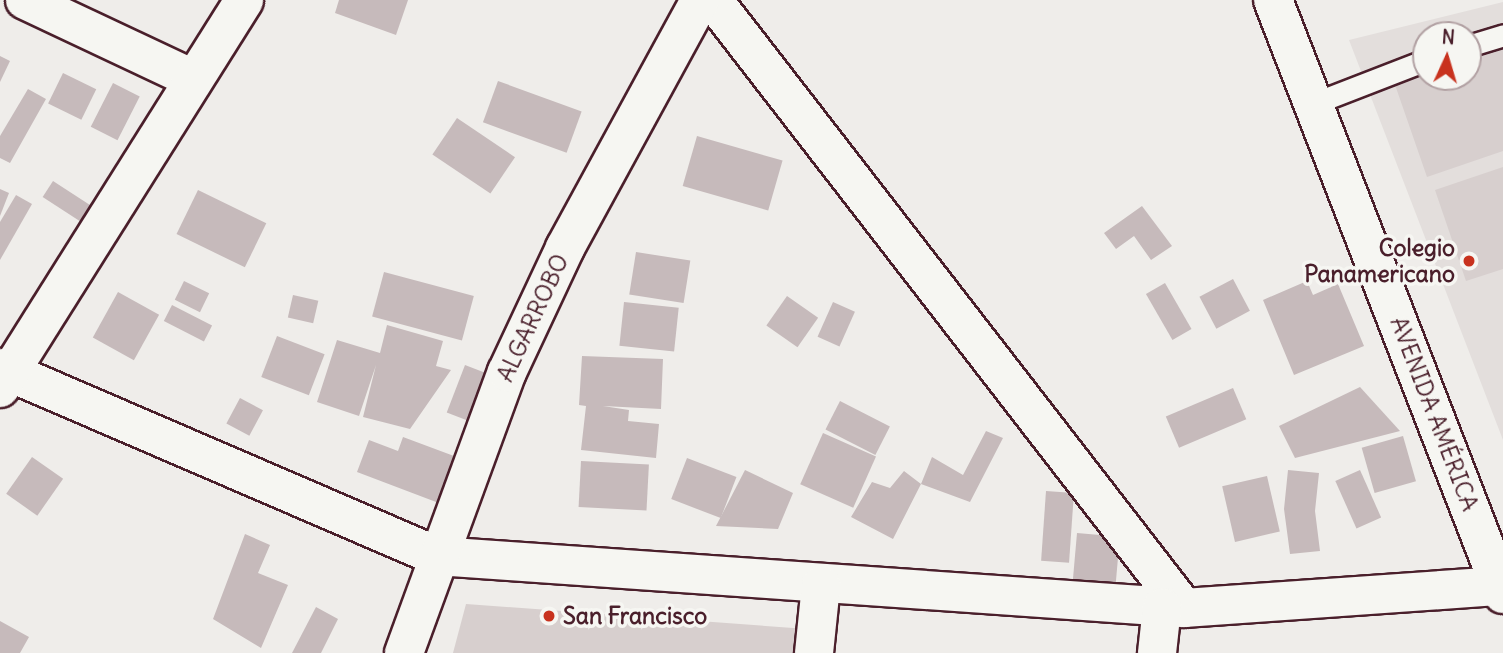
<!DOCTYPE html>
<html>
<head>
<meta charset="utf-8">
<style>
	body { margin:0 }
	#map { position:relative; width:1503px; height:653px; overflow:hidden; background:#efedea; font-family:Delius,sans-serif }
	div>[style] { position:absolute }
	.built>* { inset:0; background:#e3dedc }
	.green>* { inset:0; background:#d7cfce }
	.building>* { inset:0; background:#c6babb; transform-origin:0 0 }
	.roads { filter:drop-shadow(2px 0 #4a1f2b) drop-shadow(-2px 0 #4a1f2b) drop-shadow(0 2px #4a1f2b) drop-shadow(0 -2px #4a1f2b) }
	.service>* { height:21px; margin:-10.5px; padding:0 10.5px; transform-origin:10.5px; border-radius:10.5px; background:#f6f6f2 }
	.minor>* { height:38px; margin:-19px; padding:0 19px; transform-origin:19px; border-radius:19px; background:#f6f6f2 }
	.secondary>* { height:38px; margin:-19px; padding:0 19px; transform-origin:19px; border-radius:19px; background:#f6f6f2 }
	.dots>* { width:19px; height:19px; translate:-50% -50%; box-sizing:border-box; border:4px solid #f6f6f2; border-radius:50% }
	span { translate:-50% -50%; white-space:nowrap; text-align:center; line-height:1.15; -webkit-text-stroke:7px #f6f6f2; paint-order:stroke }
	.poi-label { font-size:23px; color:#4a1f2b; font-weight:700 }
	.right { translate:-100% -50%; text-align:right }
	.left { translate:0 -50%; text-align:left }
	.street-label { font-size:23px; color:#4a1f2b }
	.north { position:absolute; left:1412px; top:21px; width:70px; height:70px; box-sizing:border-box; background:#f6f6f2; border:2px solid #b1a0a2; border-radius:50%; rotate:4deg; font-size:19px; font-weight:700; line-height:28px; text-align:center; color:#4a1f2b }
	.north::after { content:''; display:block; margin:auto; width:24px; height:32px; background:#c8321e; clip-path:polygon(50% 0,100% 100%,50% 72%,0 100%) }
</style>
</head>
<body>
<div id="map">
	<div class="built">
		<i style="clip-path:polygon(evenodd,1503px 2px,1503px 440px,1349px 40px,1503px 2px,1426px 35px,1468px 35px,1468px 77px,1426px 77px,1426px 35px)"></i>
	</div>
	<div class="green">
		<i style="clip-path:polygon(1503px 42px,1503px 151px,1427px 177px,1393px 79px,1426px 68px,1426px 77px,1468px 77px,1468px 53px)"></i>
		<i style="clip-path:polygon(1503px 167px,1503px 269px,1466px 281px,1435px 190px)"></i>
		<i style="clip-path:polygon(466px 604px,807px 629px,804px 653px,453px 653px)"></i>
	</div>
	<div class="building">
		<i style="clip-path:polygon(339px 0,408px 0,396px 35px,335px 13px)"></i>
		<i style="clip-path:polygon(0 56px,10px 61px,0 82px)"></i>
		<i style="left:63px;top:73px;width:37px;height:34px;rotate:26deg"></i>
		<i style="left:498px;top:81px;width:89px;height:44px;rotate:20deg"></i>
		<i style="left:113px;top:83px;width:30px;height:49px;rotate:27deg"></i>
		<i style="clip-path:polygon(28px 89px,46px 99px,10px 163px,0 158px,0 136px)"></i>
		<i style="left:457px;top:118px;width:70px;height:44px;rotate:34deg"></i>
		<i style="left:697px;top:136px;width:89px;height:52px;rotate:16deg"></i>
		<i style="left:53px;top:181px;width:56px;height:19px;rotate:33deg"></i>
		<i style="clip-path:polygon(0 189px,9px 193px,0 216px)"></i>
		<i style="left:198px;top:190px;width:76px;height:49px;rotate:26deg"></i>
		<i style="clip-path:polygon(16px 195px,32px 204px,0 260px,0 222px)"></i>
		<i style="clip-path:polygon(1142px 206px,1172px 246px,1151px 260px,1134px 236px,1116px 249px,1104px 233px)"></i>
		<i style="left:636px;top:252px;width:55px;height:43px;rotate:9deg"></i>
		<i style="left:384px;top:272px;width:93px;height:46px;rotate:15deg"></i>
		<i style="left:1233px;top:279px;width:36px;height:38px;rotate:62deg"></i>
		<i style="left:184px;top:281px;width:28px;height:21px;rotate:26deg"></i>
		<i style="clip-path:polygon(1307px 281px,1313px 295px,1338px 284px,1364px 346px,1294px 375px,1263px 300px)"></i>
		<i style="left:1165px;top:283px;width:53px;height:22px;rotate:60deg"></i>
		<i style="left:118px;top:292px;width:47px;height:52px;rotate:29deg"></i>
		<i style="left:293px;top:295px;width:26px;height:23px;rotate:13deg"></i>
		<i style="left:787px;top:296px;width:38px;height:36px;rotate:35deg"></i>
		<i style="left:624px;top:302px;width:55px;height:44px;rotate:6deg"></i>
		<i style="left:833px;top:302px;width:24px;height:38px;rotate:24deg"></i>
		<i style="left:172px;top:305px;width:45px;height:18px;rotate:27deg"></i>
		<i style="clip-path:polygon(387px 325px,443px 341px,436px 366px,451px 370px,410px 429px,363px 417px,376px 365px,359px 416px,317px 402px,337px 340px,380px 353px)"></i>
		<i style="left:277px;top:336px;width:51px;height:44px;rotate:21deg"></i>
		<i style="clip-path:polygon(582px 356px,663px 359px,661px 409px,603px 406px,629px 410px,628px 421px,659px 424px,656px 458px,581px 450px,586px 406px,579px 405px)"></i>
		<i style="left:465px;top:365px;width:25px;height:51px;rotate:21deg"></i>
		<i style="clip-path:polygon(1360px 387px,1400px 431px,1295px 458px,1279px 426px)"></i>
		<i style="left:1233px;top:388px;width:34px;height:73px;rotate:67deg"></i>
		<i style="left:240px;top:398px;width:26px;height:29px;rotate:28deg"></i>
		<i style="left:840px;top:401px;width:56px;height:32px;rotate:27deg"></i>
		<i style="clip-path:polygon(986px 431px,1003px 438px,970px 502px,921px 484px,893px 539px,851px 517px,872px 482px,890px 488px,904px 471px,921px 484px,932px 457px,963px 475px)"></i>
		<i style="left:823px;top:433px;width:58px;height:56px;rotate:24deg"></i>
		<i style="left:1403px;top:436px;width:47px;height:43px;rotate:74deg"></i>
		<i style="clip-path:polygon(403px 437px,462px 459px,444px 505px,357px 472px,369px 440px,398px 451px)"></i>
		<i style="left:32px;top:457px;width:38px;height:45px;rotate:35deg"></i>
		<i style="left:687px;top:458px;width:53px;height:44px;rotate:21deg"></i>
		<i style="left:581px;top:461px;width:68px;height:46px;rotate:3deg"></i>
		<i style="clip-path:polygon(745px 470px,793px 493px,778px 529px,716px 526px)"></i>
		<i style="clip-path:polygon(1288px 470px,1319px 473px,1315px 511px,1320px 551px,1290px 554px,1284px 509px)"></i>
		<i style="left:1360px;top:470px;width:52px;height:27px;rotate:66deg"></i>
		<i style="left:1267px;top:476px;width:57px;height:46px;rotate:77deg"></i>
		<i style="left:1046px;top:491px;width:28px;height:70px;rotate:4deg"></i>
		<i style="left:1077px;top:533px;width:43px;height:52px;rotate:5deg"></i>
		<i style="clip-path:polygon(245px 534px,270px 545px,258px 573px,288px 585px,261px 648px,213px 619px)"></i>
		<i style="clip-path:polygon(316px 607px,338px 619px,321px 653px,292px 653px)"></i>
		<i style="clip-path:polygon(0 621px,29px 637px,20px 653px,0 653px)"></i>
	</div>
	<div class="roads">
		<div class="service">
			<i style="left:1468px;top:46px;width:37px;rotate:-17deg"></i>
			<i style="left:1315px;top:103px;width:119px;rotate:-21.2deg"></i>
		</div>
		<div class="minor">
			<i style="left:25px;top:0;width:186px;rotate:25.2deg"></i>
			<i style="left:713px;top:0;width:769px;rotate:52.24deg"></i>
			<i style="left:0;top:368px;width:476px;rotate:23.3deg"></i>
			<i style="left:437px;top:556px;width:749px;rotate:3.98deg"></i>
			<i style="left:1184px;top:608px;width:317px;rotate:-4deg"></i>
			<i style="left:0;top:388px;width:458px;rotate:-57.8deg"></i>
			<i style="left:404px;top:653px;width:299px;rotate:-69.9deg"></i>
			<i style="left:507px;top:372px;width:137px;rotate:-64.9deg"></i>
			<i style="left:565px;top:248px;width:282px;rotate:-61.4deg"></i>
			<i style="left:814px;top:653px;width:68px;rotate:-84.1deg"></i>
			<i style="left:1157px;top:653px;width:46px;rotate:-83.8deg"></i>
		</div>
		<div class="secondary">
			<i style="left:1273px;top:0;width:637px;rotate:68.83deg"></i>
		</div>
	</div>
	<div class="dots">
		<i style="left:1469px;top:261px;background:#c8321e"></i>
		<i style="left:549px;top:616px;background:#c8321e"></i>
	</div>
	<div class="poi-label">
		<span class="right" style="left:1455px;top:261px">Colegio<br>Panamericano</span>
		<span class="left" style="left:563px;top:616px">San Francisco</span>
	</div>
	<div class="street-label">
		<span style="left:533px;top:318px;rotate:-65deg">ALGARROBO</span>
		<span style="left:1434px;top:414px;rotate:69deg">AVENIDA AMÉRICA</span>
	</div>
	<div class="north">N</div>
</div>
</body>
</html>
